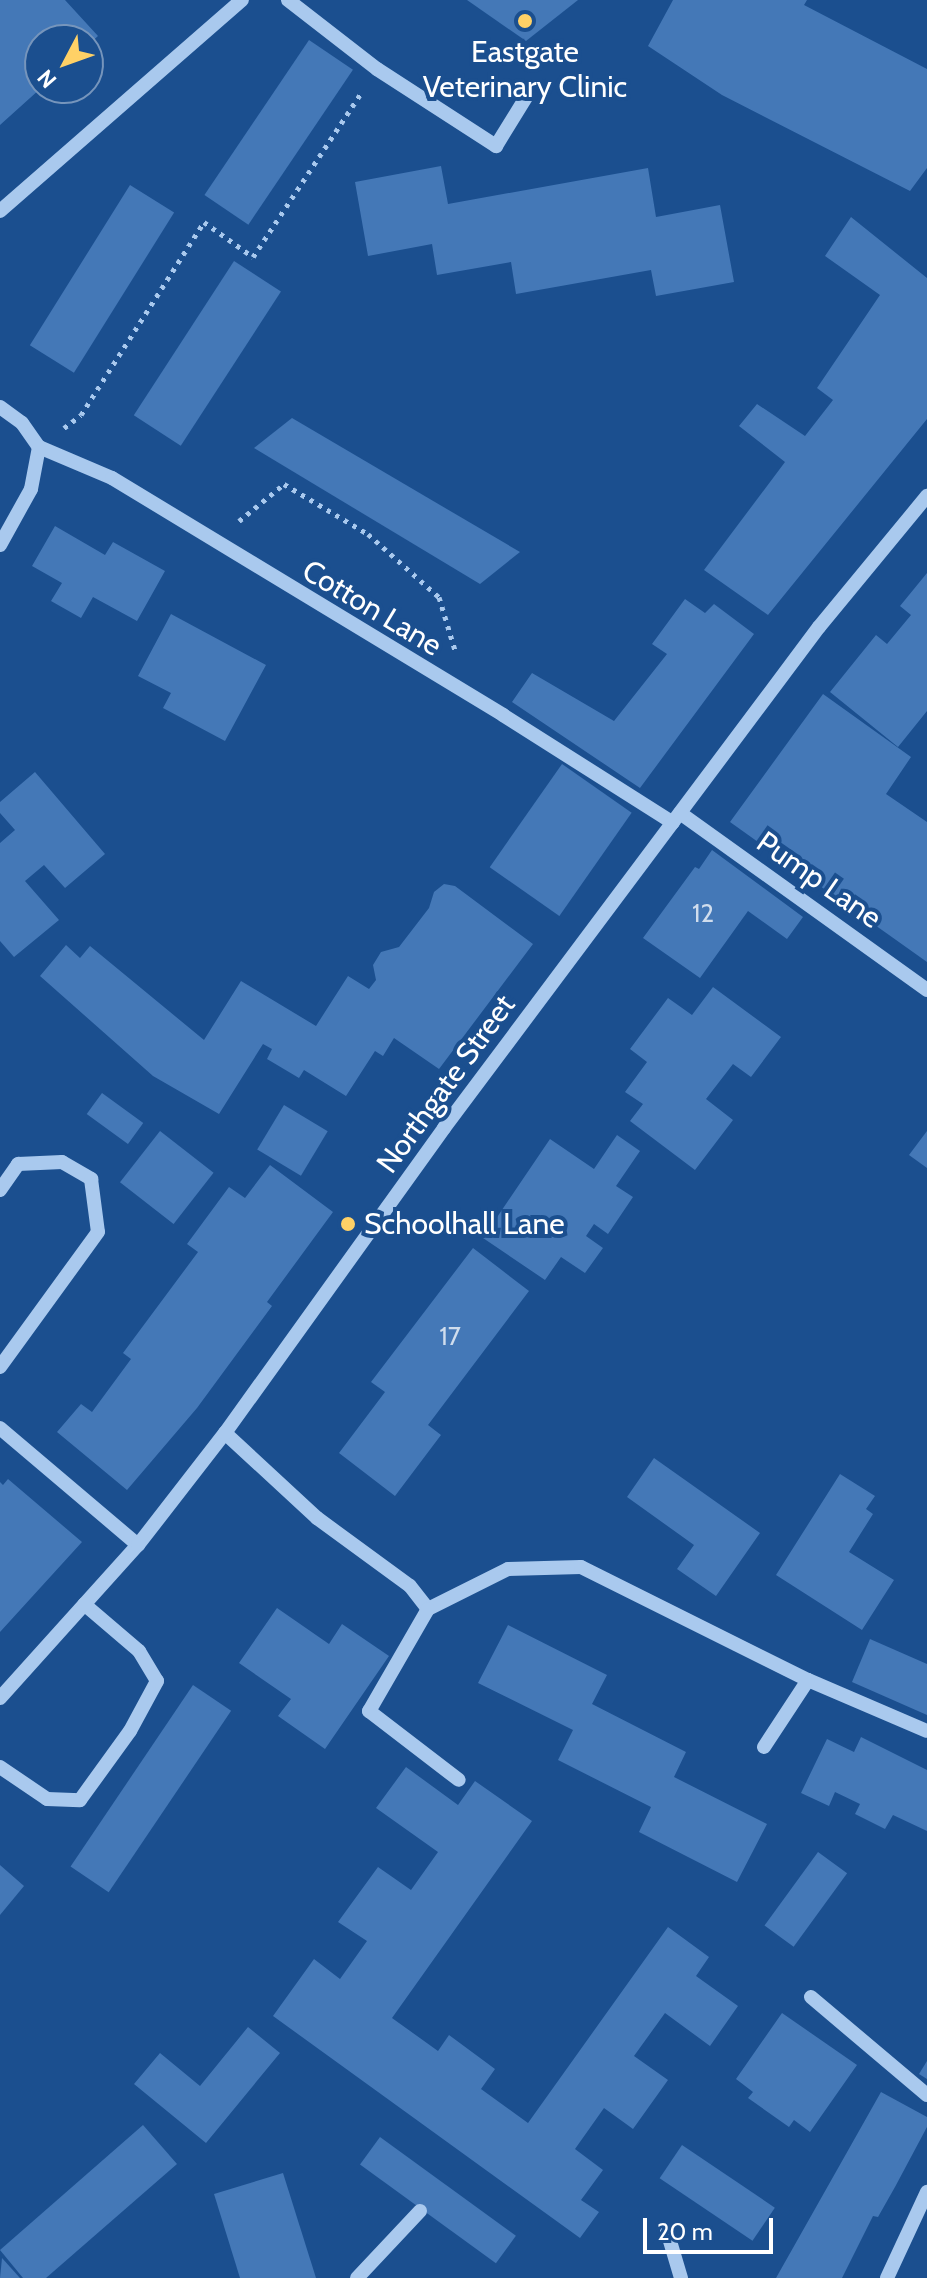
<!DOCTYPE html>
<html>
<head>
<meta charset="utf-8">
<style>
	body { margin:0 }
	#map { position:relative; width:927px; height:2278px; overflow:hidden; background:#1b4f8f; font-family:Cabin,sans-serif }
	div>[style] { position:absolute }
	.building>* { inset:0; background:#4478b7; transform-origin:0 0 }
	.path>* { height:5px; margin-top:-2.5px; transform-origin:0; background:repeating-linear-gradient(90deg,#a9c9ee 0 4px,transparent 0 10px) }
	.minor>* { height:14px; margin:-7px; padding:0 7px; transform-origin:7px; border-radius:7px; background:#a9c9ee }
	.dots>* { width:22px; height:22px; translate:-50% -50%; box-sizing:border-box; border:4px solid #1b4f8f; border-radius:50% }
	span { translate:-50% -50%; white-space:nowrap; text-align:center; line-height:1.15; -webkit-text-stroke:8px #1b4f8f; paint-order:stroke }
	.number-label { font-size:26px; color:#d0dded }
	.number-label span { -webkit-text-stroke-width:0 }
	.poi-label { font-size:30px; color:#fff }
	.left { translate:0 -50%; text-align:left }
	.street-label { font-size:30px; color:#fff }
	.north { position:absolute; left:24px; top:24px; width:80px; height:80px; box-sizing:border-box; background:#1b4f8f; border:2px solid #7695bc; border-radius:50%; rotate:229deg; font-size:22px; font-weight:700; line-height:32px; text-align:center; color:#fff }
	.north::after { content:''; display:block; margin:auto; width:28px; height:36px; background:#ffd166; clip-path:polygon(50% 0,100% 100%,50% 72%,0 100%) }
	.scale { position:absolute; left:643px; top:2218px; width:130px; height:36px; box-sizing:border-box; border:4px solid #fff; border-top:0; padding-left:10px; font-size:24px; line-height:28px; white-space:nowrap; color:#fff; -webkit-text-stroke:6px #1b4f8f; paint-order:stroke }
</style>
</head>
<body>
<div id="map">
	<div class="building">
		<i style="clip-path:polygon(0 0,65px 0,98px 36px,88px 45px,88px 40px,40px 40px,40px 89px,0 125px)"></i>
		<i style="clip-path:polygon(467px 0,578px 0,526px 41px)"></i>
		<i style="clip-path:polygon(673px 0,807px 0,804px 5px,927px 69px,927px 168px,910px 191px,722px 95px,648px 46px)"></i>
		<i style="left:309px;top:40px;width:53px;height:187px;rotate:34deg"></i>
		<i style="clip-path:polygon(441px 166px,448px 204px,648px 168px,656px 217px,720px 205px,734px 282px,656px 296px,651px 270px,516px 294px,511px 262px,437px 275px,432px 244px,368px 256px,355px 182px)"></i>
		<i style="left:130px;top:185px;width:52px;height:189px;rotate:32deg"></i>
		<i style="clip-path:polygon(851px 217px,927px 278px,927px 419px,768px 615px,704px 570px,785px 462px,739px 426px,757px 404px,805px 436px,833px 400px,817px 388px,880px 295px,825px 256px)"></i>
		<i style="left:234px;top:261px;width:56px;height:184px;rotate:33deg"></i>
		<i style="clip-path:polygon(292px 418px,520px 552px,480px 584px,254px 448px)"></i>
		<i style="clip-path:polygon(55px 526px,105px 555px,113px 542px,165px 571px,137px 621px,93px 597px,81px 618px,51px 601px,62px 583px,32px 566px)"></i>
		<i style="clip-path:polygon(927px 573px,927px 711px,898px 747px,830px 692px,876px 635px,887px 644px,911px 615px,900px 606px)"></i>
		<i style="clip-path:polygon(685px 599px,705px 613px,714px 604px,754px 634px,640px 788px,512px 702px,532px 673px,614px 721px,667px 654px,652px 644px)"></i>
		<i style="clip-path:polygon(171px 614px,266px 665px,225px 741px,163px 708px,171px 693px,138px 676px)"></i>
		<i style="clip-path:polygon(823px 694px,911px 757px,886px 794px,927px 822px,927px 962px,730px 822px)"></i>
		<i style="left:562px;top:764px;width:85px;height:126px;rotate:35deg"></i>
		<i style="clip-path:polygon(35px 772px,105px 854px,65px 888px,44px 865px,25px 881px,59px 920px,14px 957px,0 941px,0 843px,15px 830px,0 813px,0 802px)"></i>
		<i style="clip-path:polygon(712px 850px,803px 917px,787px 939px,748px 911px,700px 978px,643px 938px,695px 867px,699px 869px)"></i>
		<i style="clip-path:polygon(444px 884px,455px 886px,533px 944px,439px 1069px,394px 1038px,383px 1056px,375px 1051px,346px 1096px,304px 1070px,299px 1078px,267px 1059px,272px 1049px,263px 1044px,219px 1114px,153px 1076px,40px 976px,66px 945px,80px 958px,90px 946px,204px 1040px,241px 981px,316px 1026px,348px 976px,369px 989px,376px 980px,373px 965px,381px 952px,399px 947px,429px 908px,434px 892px)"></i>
		<i style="clip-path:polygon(713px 987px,781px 1037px,751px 1077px,733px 1064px,706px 1099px,733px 1120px,695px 1170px,630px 1121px,643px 1104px,625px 1092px,647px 1062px,630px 1049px,668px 998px,692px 1015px)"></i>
		<i style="left:102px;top:1093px;width:51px;height:26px;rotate:36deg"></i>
		<i style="left:284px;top:1105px;width:51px;height:52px;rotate:31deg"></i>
		<i style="left:160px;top:1131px;width:68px;height:65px;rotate:38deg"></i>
		<i style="clip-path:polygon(927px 1131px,927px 1168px,909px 1155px)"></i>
		<i style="clip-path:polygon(617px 1135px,640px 1151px,616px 1186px,633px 1197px,608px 1234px,594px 1224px,586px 1236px,603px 1248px,585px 1273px,561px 1257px,545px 1280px,483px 1238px,550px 1139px,594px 1169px)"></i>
		<i style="clip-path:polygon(270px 1165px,333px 1212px,267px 1302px,272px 1306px,197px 1408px,127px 1490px,57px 1432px,81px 1404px,92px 1412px,131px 1359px,123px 1353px,198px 1252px,187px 1244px,229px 1187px,245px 1198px)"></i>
		<i style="clip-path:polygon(473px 1248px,529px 1291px,428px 1425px,441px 1435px,395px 1496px,339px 1453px,385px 1392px,371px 1382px)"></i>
		<i style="clip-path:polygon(654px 1458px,760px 1533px,716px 1596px,677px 1569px,694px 1545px,627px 1497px)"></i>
		<i style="clip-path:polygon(840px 1474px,875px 1496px,866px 1509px,873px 1514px,849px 1552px,894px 1580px,862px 1630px,776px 1575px)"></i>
		<i style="clip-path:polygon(8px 1479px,82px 1542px,0 1632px,0 1482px,3px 1485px)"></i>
		<i style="clip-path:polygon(277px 1608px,329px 1644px,342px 1624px,389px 1656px,325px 1749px,278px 1716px,291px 1699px,239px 1663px)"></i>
		<i style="clip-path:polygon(508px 1625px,607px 1675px,592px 1704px,686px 1752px,674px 1777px,767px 1824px,737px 1882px,639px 1832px,651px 1807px,558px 1760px,573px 1730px,478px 1683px)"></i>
		<i style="clip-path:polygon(870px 1639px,927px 1664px,927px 1715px,852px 1682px)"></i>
		<i style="left:193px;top:1685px;width:46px;height:219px;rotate:34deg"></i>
		<i style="clip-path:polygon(861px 1737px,927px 1770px,927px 1831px,893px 1815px,885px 1829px,855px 1814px,860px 1804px,835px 1792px,829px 1806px,801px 1793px,827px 1739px,854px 1752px)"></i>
		<i style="clip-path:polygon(406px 1767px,458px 1805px,475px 1781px,532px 1821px,392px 2018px,438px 2051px,449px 2035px,495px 2069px,481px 2089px,528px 2123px,668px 1927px,709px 1957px,696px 1976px,738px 2006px,710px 2046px,665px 2013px,634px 2056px,668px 2080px,633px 2129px,604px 2108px,575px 2149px,603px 2170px,581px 2200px,599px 2212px,580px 2238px,273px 2016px,314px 1959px,340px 1979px,367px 1941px,338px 1922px,378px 1867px,411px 1890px,438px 1852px,376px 1808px)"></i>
		<i style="left:818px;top:1852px;width:36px;height:91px;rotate:36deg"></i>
		<i style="clip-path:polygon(0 1865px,24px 1886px,0 1915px)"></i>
		<i style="clip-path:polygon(782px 2013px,857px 2065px,810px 2132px,794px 2120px,789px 2127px,748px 2098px,753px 2092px,736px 2079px)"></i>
		<i style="clip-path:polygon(248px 2027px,280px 2053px,206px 2143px,134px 2084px,160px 2053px,200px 2086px)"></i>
		<i style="clip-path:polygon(927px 2061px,927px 2079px,919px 2074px)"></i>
		<i style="clip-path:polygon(881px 2092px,927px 2117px,927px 2127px,895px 2187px,878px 2217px,873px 2216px,842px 2278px,776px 2278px)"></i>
		<i style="clip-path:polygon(143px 2125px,177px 2164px,46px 2278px,23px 2278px,0 2250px)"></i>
		<i style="left:380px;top:2137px;width:168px;height:34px;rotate:36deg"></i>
		<i style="left:682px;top:2145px;width:112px;height:40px;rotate:34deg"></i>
		<i style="clip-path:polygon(283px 2173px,316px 2278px,240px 2278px,214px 2194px)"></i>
		<i style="clip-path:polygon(2px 2258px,20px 2278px,0 2278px)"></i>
	</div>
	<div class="path">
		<i style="left:64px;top:428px;width:21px;rotate:-37deg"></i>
		<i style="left:81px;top:415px;width:229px;rotate:-57.5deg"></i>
		<i style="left:204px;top:222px;width:60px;rotate:35.5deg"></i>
		<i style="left:253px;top:257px;width:196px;rotate:-56.6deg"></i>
		<i style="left:239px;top:521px;width:58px;rotate:-39.4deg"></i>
		<i style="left:284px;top:484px;width:98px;rotate:30.8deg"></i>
		<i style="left:368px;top:534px;width:95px;rotate:41.6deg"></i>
		<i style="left:439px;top:597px;width:55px;rotate:73.2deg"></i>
	</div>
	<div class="minor">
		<i style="left:288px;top:0;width:113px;rotate:37.8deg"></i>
		<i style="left:377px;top:69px;width:142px;rotate:32.9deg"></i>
		<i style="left:496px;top:146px;width:61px;rotate:-58.4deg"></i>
		<i style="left:0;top:211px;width:321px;rotate:-41.1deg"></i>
		<i style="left:0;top:407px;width:27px;rotate:36deg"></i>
		<i style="left:22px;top:423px;width:29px;rotate:55deg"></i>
		<i style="left:39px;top:447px;width:79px;rotate:23deg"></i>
		<i style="left:112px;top:478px;width:457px;rotate:31.2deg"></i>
		<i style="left:503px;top:715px;width:201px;rotate:32.4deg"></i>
		<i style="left:0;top:545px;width:64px;rotate:-61deg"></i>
		<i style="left:31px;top:489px;width:43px;rotate:-79.2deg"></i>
		<i style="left:680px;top:813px;width:304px;rotate:35.6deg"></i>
		<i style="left:0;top:1190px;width:32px;rotate:-55deg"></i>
		<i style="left:18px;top:1164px;width:44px;rotate:-2.6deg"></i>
		<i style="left:62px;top:1162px;width:34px;rotate:30deg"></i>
		<i style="left:91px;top:1179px;width:53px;rotate:82.5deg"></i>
		<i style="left:98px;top:1232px;width:167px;rotate:126deg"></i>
		<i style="left:0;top:1428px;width:181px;rotate:40.3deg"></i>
		<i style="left:225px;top:1433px;width:125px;rotate:42.7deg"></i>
		<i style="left:317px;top:1518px;width:115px;rotate:36.2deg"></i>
		<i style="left:410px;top:1586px;width:29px;rotate:52deg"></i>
		<i style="left:428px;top:1609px;width:89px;rotate:-26.6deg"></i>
		<i style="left:508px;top:1569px;width:73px;rotate:-1.6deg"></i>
		<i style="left:581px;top:1567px;width:254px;rotate:26.5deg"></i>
		<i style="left:808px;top:1680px;width:129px;rotate:23.2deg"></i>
		<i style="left:428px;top:1609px;width:118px;rotate:120deg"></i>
		<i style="left:369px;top:1711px;width:113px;rotate:37.5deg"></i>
		<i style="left:0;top:1698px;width:206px;rotate:-48deg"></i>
		<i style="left:138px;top:1545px;width:142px;rotate:-52.2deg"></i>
		<i style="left:225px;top:1433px;width:375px;rotate:-54.3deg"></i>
		<i style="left:444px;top:1128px;width:626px;rotate:-53.19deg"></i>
		<i style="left:819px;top:627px;width:170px;rotate:-50.5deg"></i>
		<i style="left:764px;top:1747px;width:80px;rotate:-56.7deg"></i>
		<i style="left:0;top:1767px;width:57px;rotate:34.2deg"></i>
		<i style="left:47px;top:1799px;width:33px;rotate:2deg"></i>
		<i style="left:80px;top:1800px;width:85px;rotate:-54.1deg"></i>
		<i style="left:130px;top:1731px;width:57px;rotate:-61.6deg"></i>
		<i style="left:157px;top:1681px;width:35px;rotate:-121deg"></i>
		<i style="left:139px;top:1651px;width:72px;rotate:-139.5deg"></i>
		<i style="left:811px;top:1997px;width:152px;rotate:40.2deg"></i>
		<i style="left:667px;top:2231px;width:49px;rotate:73.4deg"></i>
		<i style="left:357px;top:2278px;width:92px;rotate:-46.8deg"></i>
		<i style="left:887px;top:2278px;width:95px;rotate:-65.1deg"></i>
	</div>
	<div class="dots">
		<i style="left:525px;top:21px;background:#ffd166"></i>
		<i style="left:348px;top:1224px;background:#ffd166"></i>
	</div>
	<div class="number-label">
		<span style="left:703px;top:914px">12</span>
		<span style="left:450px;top:1337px">17</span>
	</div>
	<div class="poi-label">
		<span style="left:525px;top:69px">Eastgate<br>Veterinary Clinic</span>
		<span class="left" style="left:364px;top:1224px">Schoolhall Lane</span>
	</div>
	<div class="street-label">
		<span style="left:372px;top:608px;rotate:31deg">Cotton Lane</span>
		<span style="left:819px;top:880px;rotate:35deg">Pump Lane</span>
		<span style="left:446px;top:1084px;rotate:-54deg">Northgate Street</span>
	</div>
	<div class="north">N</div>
	<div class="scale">20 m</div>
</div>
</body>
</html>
